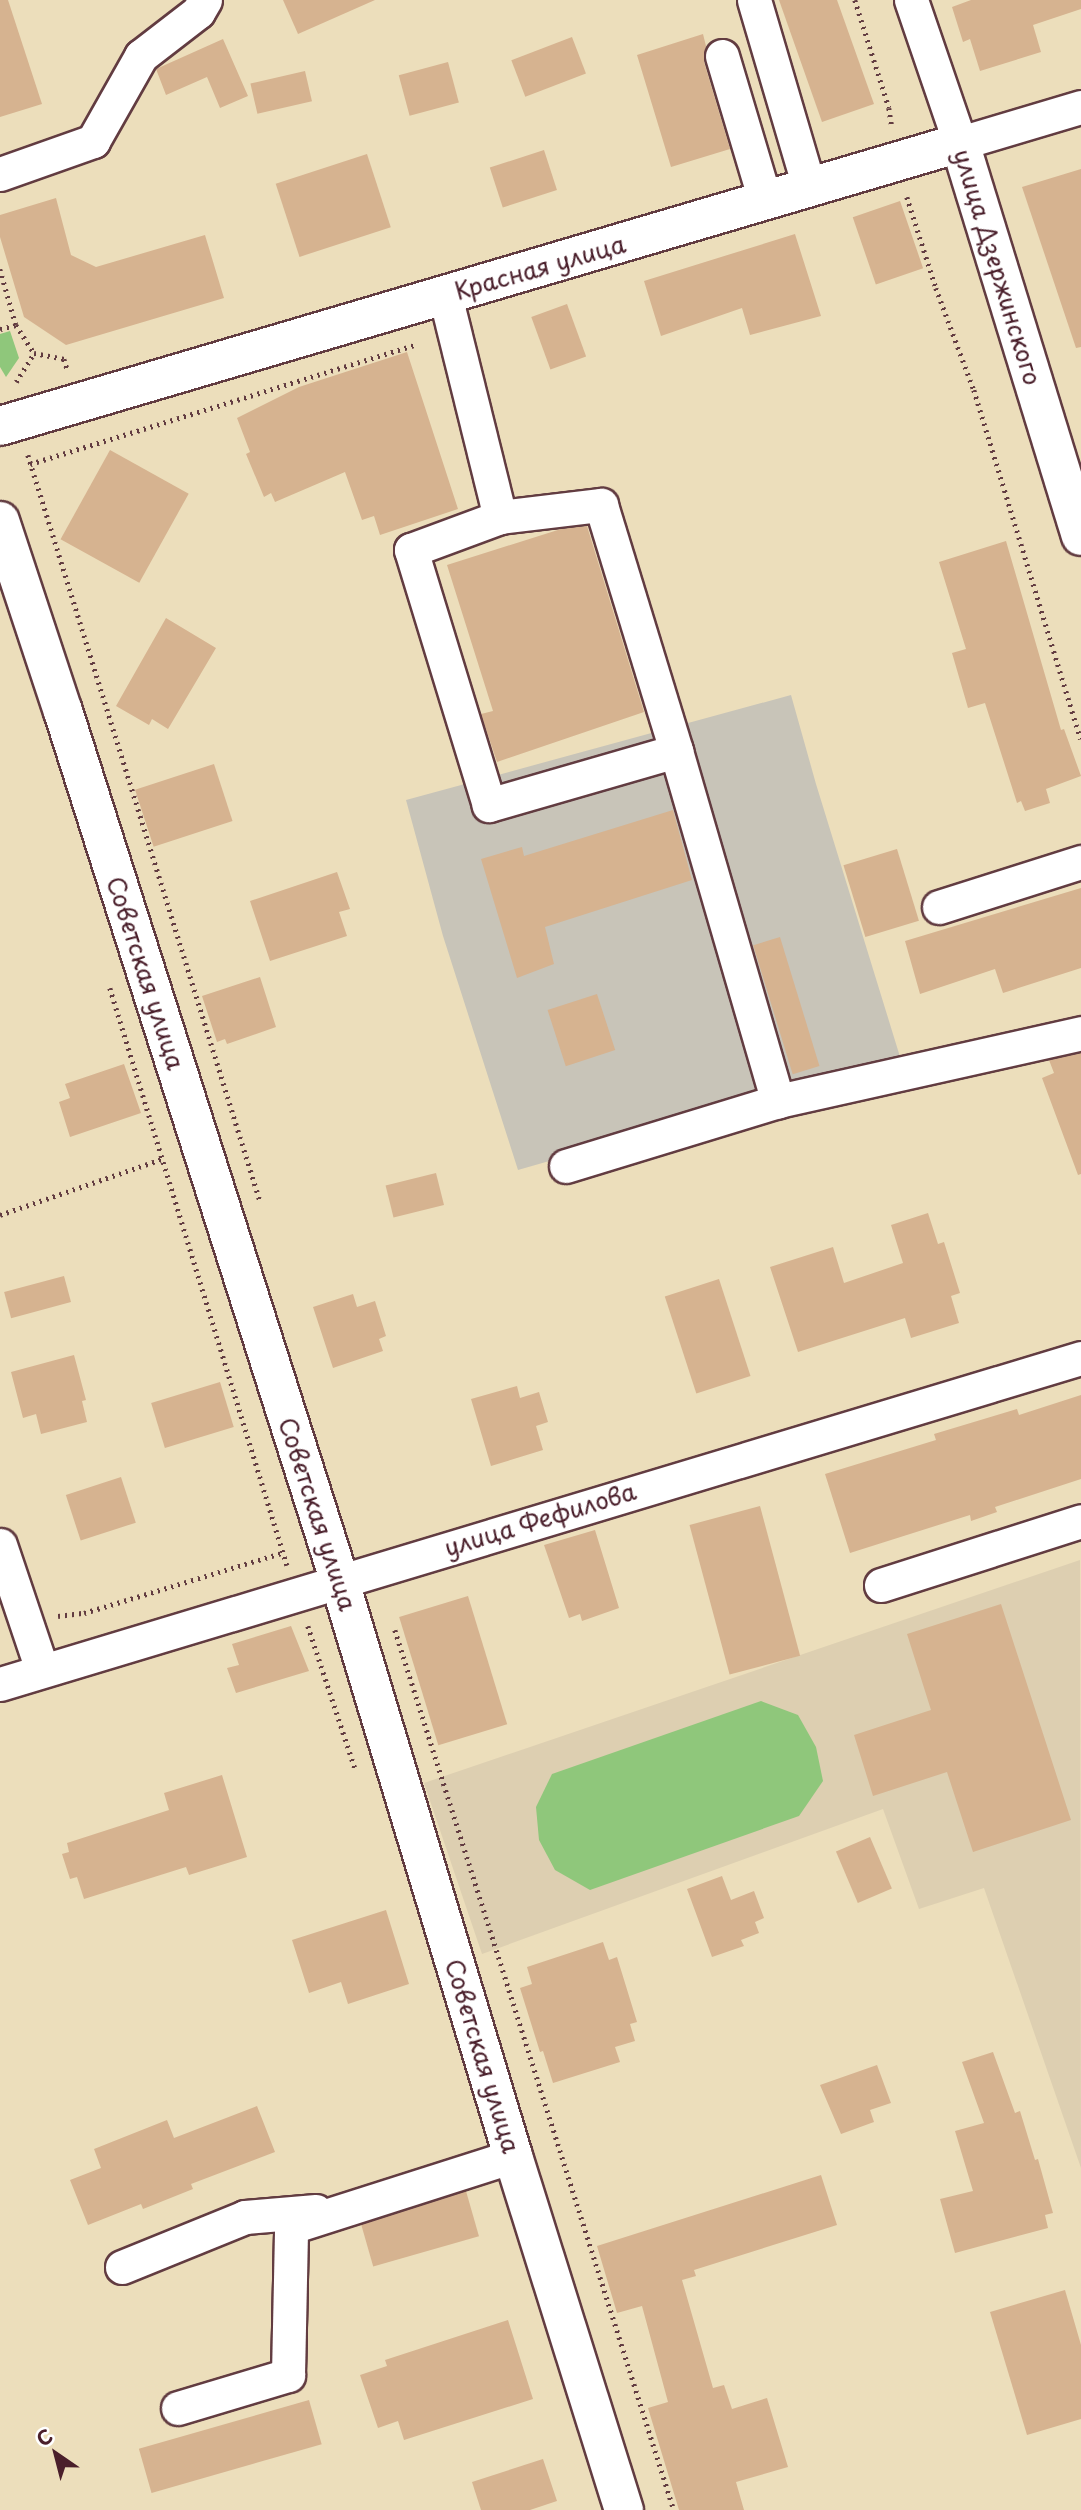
<!DOCTYPE html>
<html>
<head>
<meta charset="utf-8">
<style>
	body { margin:0 }
	#map { position:relative; width:1081px; height:2510px; overflow:hidden; background:#ecdebb; font-family:"Playpen Sans",sans-serif }
	div>[style] { position:absolute }
	.built>* { inset:0; background:#ddcfb1 }
	.industrial>* { inset:0; background:#c8c4b8 }
	.green>* { inset:0; background:#8fc77b }
	.building>* { inset:0; background:#d6b390; transform-origin:0 0 }
	.path>* { height:4.5px; margin-top:-2.25px; transform-origin:0; background:repeating-linear-gradient(90deg,#623c41 0 2px,transparent 0 7px) }
	.roads { filter:drop-shadow(2px 0 #623c41) drop-shadow(-2px 0 #623c41) drop-shadow(0 2px #623c41) drop-shadow(0 -2px #623c41) }
	.minor>* { height:33px; margin:-16.5px; padding:0 16.5px; transform-origin:16.5px; border-radius:16.5px; background:#fff }
	.major>* { height:38px; margin:-19px; padding:0 19px; transform-origin:19px; border-radius:19px; background:#fff }
	span { translate:-50% -50%; white-space:nowrap; text-align:center; line-height:1.15; -webkit-text-stroke:5px #fff; paint-order:stroke }
	.street-label { font-size:24px; color:#4a1f2b }
	.north { position:absolute; left:21px; top:2419px; width:70px; height:70px; -webkit-text-stroke:5px #fff; paint-order:stroke; rotate:325deg; font-size:19px; font-weight:700; line-height:28px; text-align:center; color:#4a1f2b }
	.north::after { content:''; display:block; margin:auto; width:24px; height:32px; background:#4a1f2b; clip-path:polygon(50% 0,100% 100%,50% 72%,0 100%) }
</style>
</head>
<body>
<div id="map">
	<div class="built">
		<i style="clip-path:polygon(1080px 1560px,1081px 2168px,984px 1888px,919px 1909px,883px 1809px,482px 1954px,424px 1783px)"></i>
	</div>
	<div class="industrial">
		<i style="clip-path:polygon(791px 695px,816px 784px,901px 1060px,518px 1170px,443px 936px,406px 800px)"></i>
	</div>
	<div class="green">
		<i style="clip-path:polygon(10px 331px,19px 358px,6px 377px,0 367px,0 334px)"></i>
		<i style="clip-path:polygon(761px 1701px,798px 1715px,816px 1747px,823px 1781px,799px 1816px,590px 1890px,555px 1870px,539px 1840px,536px 1807px,552px 1774px)"></i>
	</div>
	<div class="building">
		<i style="clip-path:polygon(0 0,8px 0,42px 104px,0 117px)"></i>
		<i style="clip-path:polygon(283px 0,375px 0,298px 34px)"></i>
		<i style="clip-path:polygon(779px 0,837px 0,874px 104px,822px 122px)"></i>
		<i style="clip-path:polygon(971px 0,1081px 0,1081px 9px,1033px 25px,1041px 52px,980px 71px,970px 39px,963px 42px,952px 7px)"></i>
		<i style="clip-path:polygon(703px 34px,706px 46px,704px 62px,730px 149px,671px 167px,637px 55px)"></i>
		<i style="left:572px;top:37px;width:39px;height:65px;rotate:69deg"></i>
		<i style="clip-path:polygon(223px 39px,248px 96px,220px 108px,207px 77px,166px 95px,156px 69px)"></i>
		<i style="left:448px;top:62px;width:42px;height:51px;rotate:75deg"></i>
		<i style="left:305px;top:71px;width:31px;height:56px;rotate:77deg"></i>
		<i style="left:544px;top:150px;width:42px;height:57px;rotate:72deg"></i>
		<i style="left:367px;top:154px;width:77px;height:96px;rotate:72deg"></i>
		<i style="clip-path:polygon(1081px 169px,1081px 347px,1076px 348px,1022px 187px)"></i>
		<i style="clip-path:polygon(56px 198px,71px 255px,96px 267px,205px 235px,224px 298px,66px 345px,24px 317px,0 237px,0 215px)"></i>
		<i style="left:900px;top:201px;width:71px;height:50px;rotate:71deg"></i>
		<i style="clip-path:polygon(795px 234px,821px 316px,750px 335px,742px 308px,661px 336px,644px 281px)"></i>
		<i style="left:567px;top:304px;width:56px;height:38px;rotate:70deg"></i>
		<i style="clip-path:polygon(407px 352px,458px 509px,380px 535px,374px 516px,362px 520px,345px 472px,275px 502px,271px 493px,264px 497px,246px 454px,250px 452px,237px 418px,299px 387px)"></i>
		<i style="left:110px;top:450px;width:90px;height:102px;rotate:29deg"></i>
		<i style="clip-path:polygon(587px 526px,644px 712px,497px 762px,481px 714px,493px 711px,447px 565px,561px 529px)"></i>
		<i style="clip-path:polygon(1006px 541px,1061px 730px,1064px 729px,1081px 776px,1046px 789px,1050px 803px,1025px 811px,1021px 801px,1017px 803px,985px 703px,968px 708px,952px 653px,966px 649px,939px 562px)"></i>
		<i style="clip-path:polygon(166px 618px,216px 648px,168px 729px,152px 719px,149px 725px,116px 706px)"></i>
		<i style="left:214px;top:764px;width:60px;height:83px;rotate:72deg"></i>
		<i style="clip-path:polygon(673px 810px,692px 880px,545px 927px,554px 964px,517px 978px,481px 859px,522px 847px,524px 856px)"></i>
		<i style="left:897px;top:849px;width:75px;height:56px;rotate:73deg"></i>
		<i style="clip-path:polygon(337px 872px,350px 909px,339px 912px,347px 936px,270px 961px,250px 901px)"></i>
		<i style="clip-path:polygon(1081px 888px,1081px 968px,1003px 993px,995px 969px,920px 994px,905px 941px)"></i>
		<i style="left:780px;top:937px;width:135px;height:28px;rotate:73deg"></i>
		<i style="clip-path:polygon(260px 977px,276px 1027px,227px 1044px,225px 1039px,217px 1042px,202px 996px)"></i>
		<i style="left:597px;top:994px;width:59px;height:52px;rotate:72deg"></i>
		<i style="clip-path:polygon(1081px 1053px,1081px 1174px,1078px 1175px,1042px 1078px,1054px 1073px,1049px 1060px)"></i>
		<i style="clip-path:polygon(124px 1064px,141px 1113px,70px 1137px,59px 1102px,70px 1098px,65px 1084px)"></i>
		<i style="left:436px;top:1173px;width:33px;height:52px;rotate:76deg"></i>
		<i style="clip-path:polygon(928px 1213px,938px 1244px,944px 1242px,960px 1293px,951px 1296px,959px 1323px,911px 1338px,905px 1318px,798px 1352px,770px 1267px,833px 1247px,844px 1283px,903px 1263px,891px 1225px)"></i>
		<i style="left:64px;top:1276px;width:27px;height:62px;rotate:75deg"></i>
		<i style="left:719px;top:1279px;width:102px;height:57px;rotate:72deg"></i>
		<i style="clip-path:polygon(353px 1294px,357px 1307px,375px 1301px,386px 1336px,379px 1339px,383px 1351px,333px 1368px,313px 1307px)"></i>
		<i style="clip-path:polygon(74px 1355px,86px 1400px,82px 1401px,87px 1422px,41px 1434px,36px 1414px,23px 1418px,11px 1372px)"></i>
		<i style="left:220px;top:1382px;width:47px;height:72px;rotate:73deg"></i>
		<i style="clip-path:polygon(517px 1386px,520px 1398px,539px 1392px,548px 1422px,536px 1426px,543px 1450px,491px 1466px,471px 1399px)"></i>
		<i style="clip-path:polygon(1081px 1395px,1081px 1479px,995px 1507px,997px 1512px,971px 1521px,970px 1515px,850px 1553px,825px 1474px,936px 1440px,934px 1434px,1017px 1409px,1019px 1415px)"></i>
		<i style="left:121px;top:1477px;width:48px;height:58px;rotate:72deg"></i>
		<i style="left:760px;top:1506px;width:155px;height:73px;rotate:75deg"></i>
		<i style="clip-path:polygon(595px 1530px,619px 1608px,582px 1621px,580px 1614px,569px 1618px,544px 1545px)"></i>
		<i style="left:468px;top:1596px;width:134px;height:72px;rotate:73deg"></i>
		<i style="clip-path:polygon(1001px 1604px,1071px 1820px,973px 1852px,947px 1772px,873px 1796px,854px 1735px,931px 1710px,907px 1634px)"></i>
		<i style="clip-path:polygon(291px 1626px,309px 1671px,236px 1693px,227px 1668px,239px 1665px,232px 1644px)"></i>
		<i style="clip-path:polygon(222px 1775px,247px 1857px,189px 1875px,186px 1867px,84px 1899px,77px 1877px,70px 1879px,62px 1854px,69px 1852px,67px 1843px,169px 1810px,164px 1793px)"></i>
		<i style="left:870px;top:1837px;width:56px;height:37px;rotate:67deg"></i>
		<i style="clip-path:polygon(722px 1876px,731px 1900px,754px 1891px,764px 1918px,755px 1922px,759px 1933px,741px 1940px,744px 1946px,712px 1957px,687px 1889px)"></i>
		<i style="clip-path:polygon(386px 1910px,409px 1984px,348px 2004px,341px 1982px,309px 1993px,292px 1940px)"></i>
		<i style="clip-path:polygon(603px 1942px,609px 1960px,617px 1957px,637px 2022px,630px 2024px,635px 2041px,615px 2047px,620px 2062px,553px 2083px,543px 2051px,540px 2052px,520px 1988px,532px 1984px,527px 1967px)"></i>
		<i style="clip-path:polygon(993px 2052px,1015px 2113px,1020px 2111px,1035px 2160px,1038px 2159px,1053px 2213px,1045px 2215px,1048px 2228px,955px 2253px,940px 2199px,973px 2191px,955px 2131px,984px 2123px,962px 2062px)"></i>
		<i style="clip-path:polygon(877px 2065px,891px 2103px,870px 2110px,874px 2122px,841px 2134px,820px 2085px)"></i>
		<i style="clip-path:polygon(257px 2106px,275px 2152px,191px 2184px,193px 2189px,143px 2209px,141px 2204px,88px 2225px,70px 2180px,101px 2168px,94px 2149px,167px 2120px,174px 2138px)"></i>
		<i style="clip-path:polygon(821px 2175px,837px 2225px,694px 2270px,696px 2276px,682px 2280px,713px 2388px,724px 2385px,732px 2409px,767px 2398px,788px 2467px,736px 2482px,744px 2510px,679px 2510px,648px 2408px,668px 2402px,642px 2306px,617px 2313px,597px 2246px)"></i>
		<i style="left:466px;top:2191px;width:47px;height:110px;rotate:74deg"></i>
		<i style="clip-path:polygon(1065px 2290px,1081px 2345px,1081px 2419px,1027px 2435px,990px 2312px)"></i>
		<i style="clip-path:polygon(508px 2320px,533px 2399px,404px 2440px,398px 2421px,378px 2428px,360px 2375px,387px 2366px,385px 2360px)"></i>
		<i style="left:309px;top:2400px;width:46px;height:177px;rotate:74deg"></i>
		<i style="clip-path:polygon(543px 2459px,557px 2501px,530px 2510px,481px 2510px,472px 2482px)"></i>
	</div>
	<div class="path">
		<i style="left:855px;top:0;width:113px;rotate:72.5deg"></i>
		<i style="left:889px;top:108px;width:19px;rotate:81deg"></i>
		<i style="left:907px;top:197px;width:96px;rotate:72.3deg"></i>
		<i style="left:936px;top:288px;width:109px;rotate:69.6deg"></i>
		<i style="left:974px;top:390px;width:365px;rotate:73deg"></i>
		<i style="left:0;top:269px;width:58px;rotate:74.1deg"></i>
		<i style="left:0;top:329px;width:16px;rotate:-14deg"></i>
		<i style="left:16px;top:325px;width:33px;rotate:57deg"></i>
		<i style="left:34px;top:353px;width:31px;rotate:11deg"></i>
		<i style="left:64px;top:359px;width:13px;rotate:72deg"></i>
		<i style="left:16px;top:382px;width:34px;rotate:-58deg"></i>
		<i style="left:28px;top:455px;width:781px;rotate:72.72deg"></i>
		<i style="left:30px;top:464px;width:402px;rotate:-17.2deg"></i>
		<i style="left:110px;top:988px;width:604px;rotate:72.95deg"></i>
		<i style="left:0;top:1215px;width:171px;rotate:-19.1deg"></i>
		<i style="left:58px;top:1616px;width:26px;rotate:-7deg"></i>
		<i style="left:84px;top:1613px;width:207px;rotate:-16.9deg"></i>
		<i style="left:308px;top:1626px;width:153px;rotate:71.7deg"></i>
		<i style="left:395px;top:1630px;width:923px;rotate:72.41deg"></i>
	</div>
	<div class="roads">
		<div class="minor">
			<i style="left:754px;top:0;width:195px;rotate:73.6deg"></i>
			<i style="left:911px;top:0;width:151px;rotate:71.1deg"></i>
			<i style="left:960px;top:143px;width:126px;rotate:-16.6deg"></i>
			<i style="left:722px;top:56px;width:150px;rotate:73.4deg"></i>
			<i style="left:0;top:174px;width:99px;rotate:-19.5deg"></i>
			<i style="left:93px;top:141px;width:98px;rotate:-60.5deg"></i>
			<i style="left:141px;top:56px;width:72px;rotate:-37.7deg"></i>
			<i style="left:198px;top:12px;width:14px;rotate:-60deg"></i>
			<i style="left:445px;top:295px;width:229px;rotate:76.1deg"></i>
			<i style="left:676px;top:751px;width:195px;rotate:163.9deg"></i>
			<i style="left:489px;top:805px;width:267px;rotate:-107deg"></i>
			<i style="left:411px;top:550px;width:95px;rotate:-20.3deg"></i>
			<i style="left:500px;top:517px;width:102px;rotate:-6.8deg"></i>
			<i style="left:601px;top:505px;width:257px;rotate:73deg"></i>
			<i style="left:676px;top:751px;width:365px;rotate:73.8deg"></i>
			<i style="left:939px;top:907px;width:149px;rotate:-17.6deg"></i>
			<i style="left:566px;top:1166px;width:222px;rotate:-17deg"></i>
			<i style="left:778px;top:1101px;width:311px;rotate:-12.6deg"></i>
			<i style="left:0;top:1545px;width:132px;rotate:71.4deg"></i>
			<i style="left:881px;top:1585px;width:210px;rotate:-17.7deg"></i>
			<i style="left:0;top:1684px;width:1129px;rotate:-16.78deg"></i>
			<i style="left:122px;top:2267px;width:133px;rotate:-22.1deg"></i>
			<i style="left:245px;top:2217px;width:71px;rotate:-4.8deg"></i>
			<i style="left:178px;top:2408px;width:115px;rotate:-16.7deg"></i>
			<i style="left:288px;top:2375px;width:148px;rotate:-88.8deg"></i>
			<i style="left:291px;top:2227px;width:233px;rotate:-17.7deg"></i>
		</div>
		<div class="major">
			<i style="left:0;top:426px;width:1001px;rotate:-16.43deg"></i>
			<i style="left:960px;top:143px;width:411px;rotate:72.9deg"></i>
			<i style="left:0;top:521px;width:200px;rotate:71.7deg"></i>
			<i style="left:63px;top:711px;width:911px;rotate:72.36deg"></i>
			<i style="left:339px;top:1579px;width:603px;rotate:73.22deg"></i>
			<i style="left:513px;top:2156px;width:371px;rotate:72.6deg"></i>
		</div>
	</div>
	<div class="street-label">
		<span style="left:540px;top:267px;rotate:-16deg">Красная улица</span>
		<span style="left:998px;top:267px;rotate:73deg">улица Дзержинского</span>
		<span style="left:146px;top:973px;rotate:72deg">Советская улица</span>
		<span style="left:318px;top:1514px;rotate:72deg">Советская улица</span>
		<span style="left:540px;top:1519px;rotate:-17deg">улица Фефилова</span>
		<span style="left:483px;top:2056px;rotate:73deg">Советская улица</span>
	</div>
	<div class="north">С</div>
</div>
</body>
</html>
